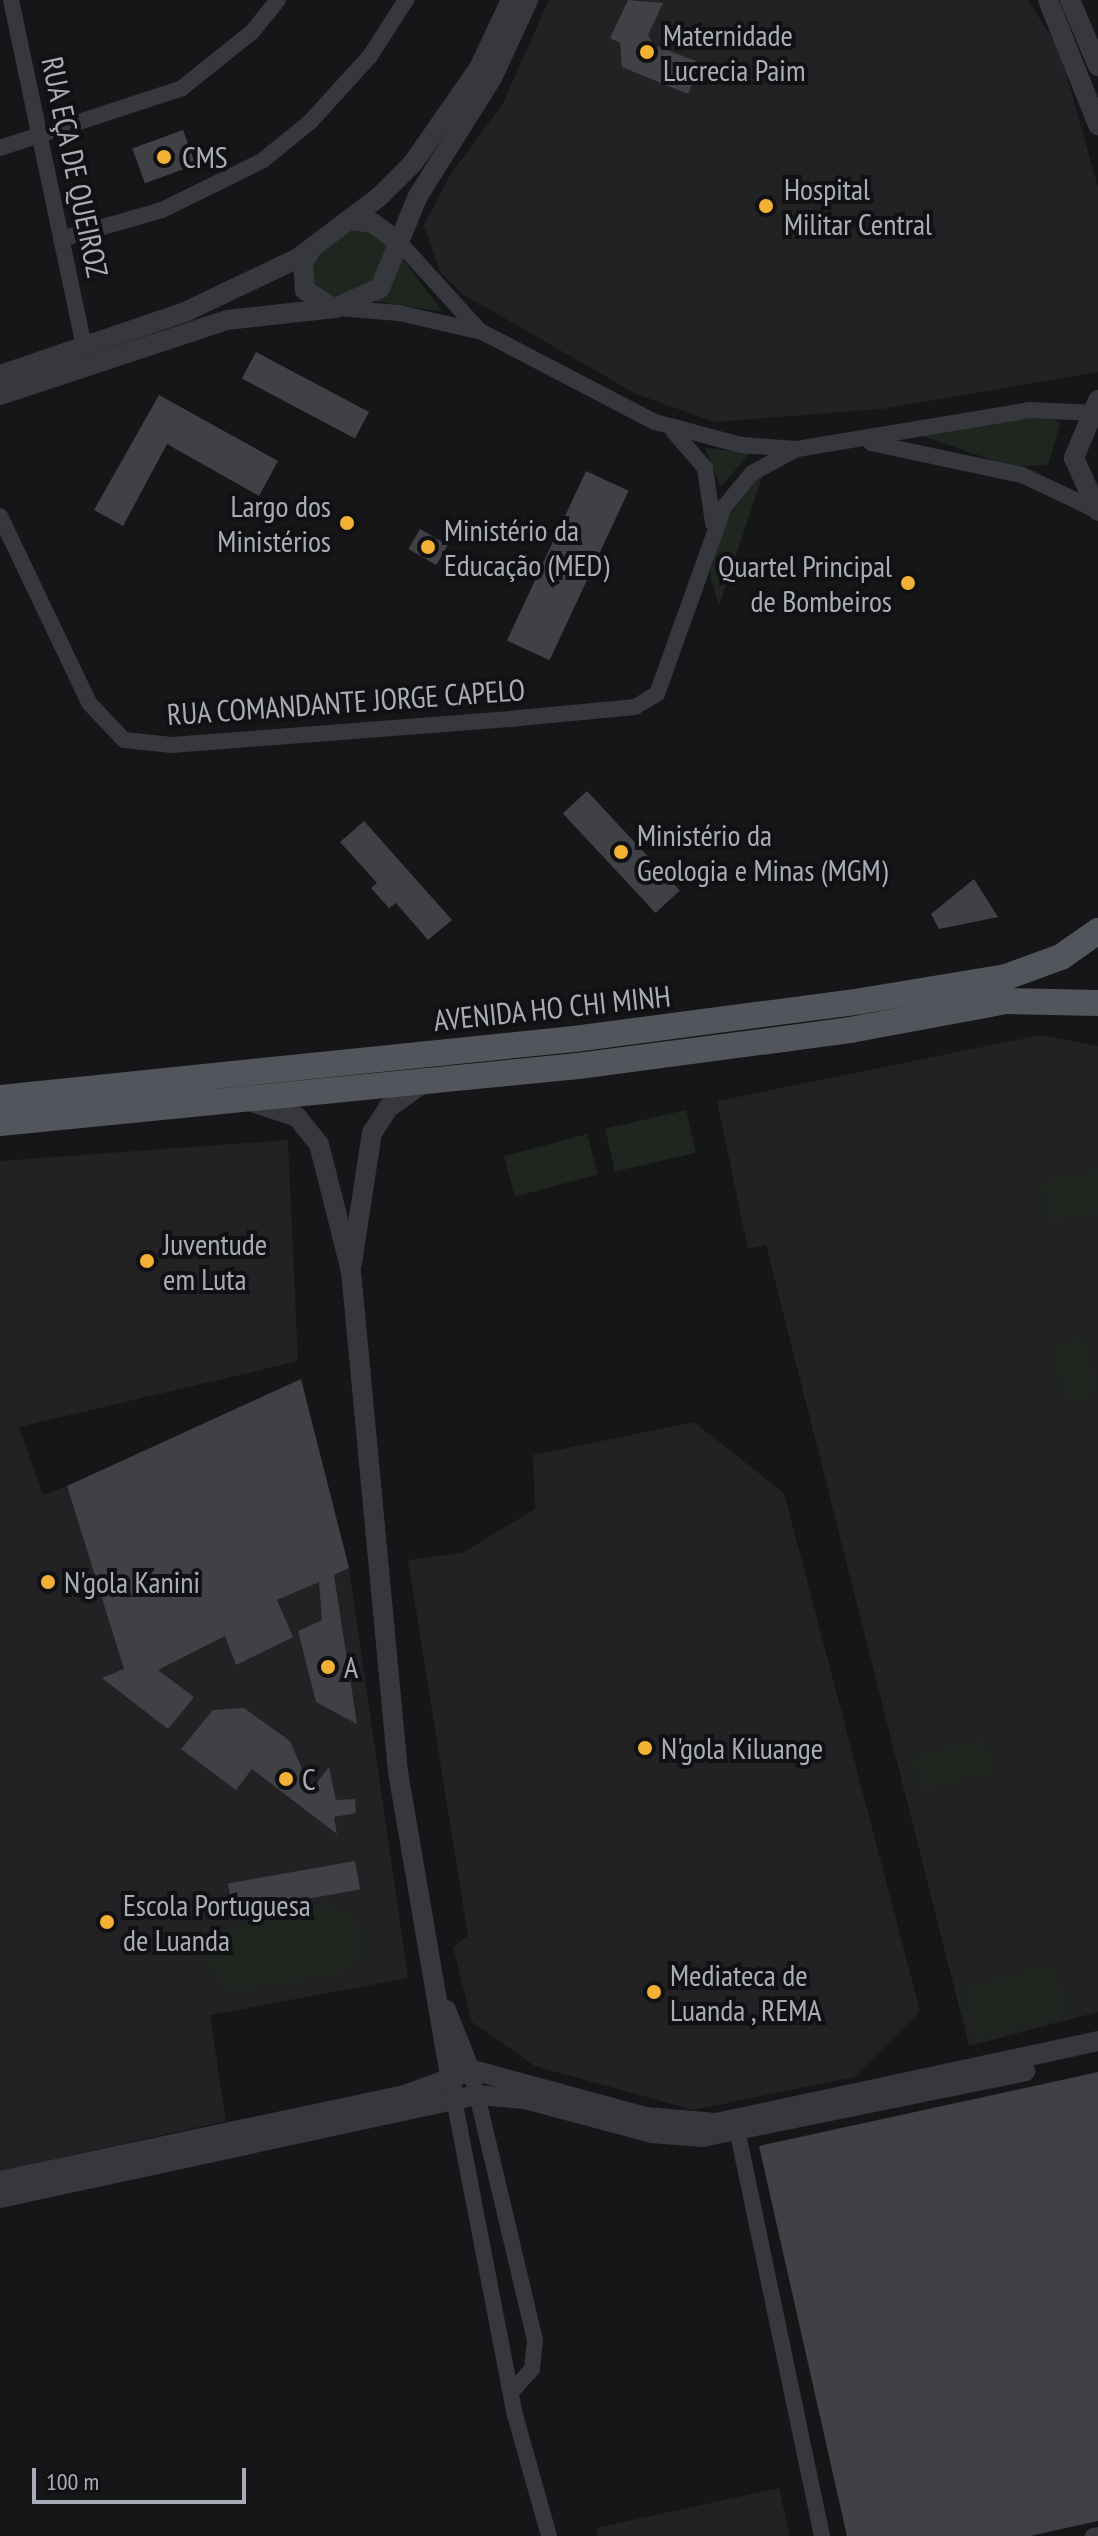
<!DOCTYPE html>
<html>
<head>
<meta charset="utf-8">
<style>
	body { margin:0 }
	#map { position:relative; width:1098px; height:2536px; overflow:hidden; background:#161618; font-family:"PT Sans Narrow",sans-serif }
	div>[style] { position:absolute }
	.built>* { inset:0; background:#222225 }
	.green>* { inset:0; background:#1e261f; transform-origin:0 0 }
	.building>* { inset:0; background:#404145; transform-origin:0 0 }
	.minor>* { height:16px; margin:-8px; padding:0 8px; transform-origin:8px; border-radius:8px; background:#37383d }
	.tertiary>* { height:20px; margin:-10px; padding:0 10px; transform-origin:10px; border-radius:10px; background:#37383d }
	.primary>* { height:26px; margin:-13px; padding:0 13px; transform-origin:13px; border-radius:13px; background:#53555c }
	.dots>* { width:22px; height:22px; translate:-50% -50%; box-sizing:border-box; border:4px solid #111113; border-radius:50% }
	span { translate:-50% -50%; white-space:nowrap; text-align:center; line-height:1.15; -webkit-text-stroke:8px #111113; paint-order:stroke }
	.poi-label { font-size:30px; color:#a8adb8 }
	.left { translate:0 -50%; text-align:left }
	.right { translate:-100% -50%; text-align:right }
	.street-label { font-size:30px; color:#a8adb8 }
	.scale { position:absolute; left:32px; top:2468px; width:214px; height:36px; box-sizing:border-box; border:4px solid #a8adb8; border-top:0; padding-left:10px; font-size:24px; line-height:28px; white-space:nowrap; color:#a8adb8; -webkit-text-stroke:6px #111113; paint-order:stroke }
</style>
</head>
<body>
<div id="map">
	<div class="built">
		<i style="clip-path:polygon(549px 0,1028px 0,1059px 49px,1098px 187px,1098px 372px,882px 409px,715px 422px,636px 394px,461px 293px,440px 272px,424px 225px,449px 177px,503px 103px)"></i>
		<i style="clip-path:polygon(1042px 1035px,1098px 1046px,1098px 2012px,969px 2046px,766px 1245px,748px 1249px,717px 1101px)"></i>
		<i style="clip-path:polygon(288px 1140px,298px 1361px,19px 1427px,43px 1495px,67px 1486px,124px 1668px,349px 1568px,408px 1978px,210px 2015px,226px 2121px,0 2171px,0 1161px)"></i>
		<i style="clip-path:polygon(694px 1422px,784px 1493px,920px 2011px,854px 2077px,693px 2110px,535px 2066px,472px 2022px,453px 1947px,468px 1936px,408px 1560px,462px 1553px,535px 1509px,533px 1455px)"></i>
		<i style="clip-path:polygon(779px 2488px,790px 2536px,598px 2536px,596px 2528px)"></i>
	</div>
	<div class="green">
		<i style="clip-path:polygon(359px 221px,386px 241px,391px 257px,387px 273px,347px 302px,321px 295px,309px 271px,311px 254px)"></i>
		<i style="clip-path:polygon(400px 255px,443px 312px,367px 300px,391px 285px)"></i>
		<i style="clip-path:polygon(1045px 412px,1060px 424px,1048px 465px,1012px 467px,920px 435px)"></i>
		<i style="clip-path:polygon(705px 448px,750px 453px,721px 487px)"></i>
		<i style="clip-path:polygon(764px 471px,719px 606px,710px 575px,713px 555px,726px 518px)"></i>
		<i style="left:686px;top:1110px;width:44px;height:83px;rotate:77deg"></i>
		<i style="left:587px;top:1134px;width:42px;height:86px;rotate:75deg"></i>
		<i style="clip-path:polygon(1098px 1171px,1098px 1212px,1050px 1222px,1041px 1182px)"></i>
		<i style="left:1084px;top:1337px;width:59px;height:33px;rotate:76deg"></i>
		<i style="left:984px;top:1738px;width:35px;height:74px;rotate:75deg"></i>
		<i style="clip-path:polygon(327px 1905px,353px 1917px,361px 1929px,358px 1961px,342px 1973px,311px 1979px,233px 1991px,221px 1986px,210px 1965px,214px 1939px,223px 1930px)"></i>
		<i style="left:1055px;top:1964px;width:53px;height:96px;rotate:76deg"></i>
	</div>
	<div class="building">
		<i style="clip-path:polygon(628px 0,663px 3px,648px 35px,654px 45px,701px 63px,688px 94px,622px 67px,620px 43px,610px 38px)"></i>
		<i style="left:183px;top:130px;width:37px;height:54px;rotate:70deg"></i>
		<i style="left:256px;top:352px;width:128px;height:30px;rotate:28deg"></i>
		<i style="clip-path:polygon(159px 395px,278px 461px,259px 496px,167px 444px,123px 526px,94px 510px)"></i>
		<i style="left:586px;top:471px;width:47px;height:187px;rotate:25deg"></i>
		<i style="left:420px;top:529px;width:32px;height:23px;rotate:30deg"></i>
		<i style="left:587px;top:791px;width:136px;height:33px;rotate:47deg"></i>
		<i style="clip-path:polygon(364px 821px,452px 920px,428px 940px,396px 903px,389px 908px,371px 888px,377px 883px,340px 842px)"></i>
		<i style="clip-path:polygon(974px 879px,998px 917px,939px 929px,931px 914px)"></i>
		<i style="clip-path:polygon(301px 1379px,349px 1568px,334px 1575px,357px 1724px,316px 1702px,298px 1631px,322px 1620px,319px 1582px,277px 1600px,293px 1637px,236px 1665px,225px 1636px,158px 1670px,194px 1697px,168px 1729px,102px 1678px,124px 1669px,67px 1486px)"></i>
		<i style="clip-path:polygon(244px 1708px,290px 1741px,311px 1790px,329px 1767px,336px 1800px,355px 1799px,356px 1813px,334px 1817px,337px 1834px,252px 1769px,236px 1790px,181px 1749px,213px 1710px)"></i>
		<i style="left:355px;top:1861px;width:29px;height:129px;rotate:80deg"></i>
		<i style="clip-path:polygon(1098px 2072px,1098px 2521px,1030px 2536px,847px 2536px,759px 2146px)"></i>
	</div>
	<div class="minor">
		<i style="left:11px;top:0;width:354px;rotate:78.1deg"></i>
		<i style="left:0;top:148px;width:192px;rotate:-18.2deg"></i>
		<i style="left:182px;top:88px;width:90px;rotate:-38.7deg"></i>
		<i style="left:252px;top:32px;width:41px;rotate:-50.9deg"></i>
		<i style="left:61px;top:239px;width:105px;rotate:-16deg"></i>
		<i style="left:162px;top:210px;width:111px;rotate:-26.1deg"></i>
		<i style="left:262px;top:161px;width:62px;rotate:-39.1deg"></i>
		<i style="left:310px;top:122px;width:89px;rotate:-47.7deg"></i>
		<i style="left:370px;top:56px;width:67px;rotate:-57.3deg"></i>
		<i style="left:400px;top:243px;width:115px;rotate:47.8deg"></i>
		<i style="left:337px;top:308px;width:62px;rotate:4.6deg"></i>
		<i style="left:399px;top:313px;width:85px;rotate:12.9deg"></i>
		<i style="left:482px;top:332px;width:195px;rotate:27.5deg"></i>
		<i style="left:655px;top:422px;width:89px;rotate:15deg"></i>
		<i style="left:741px;top:445px;width:56px;rotate:4.1deg"></i>
		<i style="left:797px;top:449px;width:235px;rotate:-9.5deg"></i>
		<i style="left:1029px;top:410px;width:69px;rotate:2.5deg"></i>
		<i style="left:674px;top:432px;width:48px;rotate:49.3deg"></i>
		<i style="left:705px;top:468px;width:56px;rotate:81.7deg"></i>
		<i style="left:871px;top:443px;width:154px;rotate:12deg"></i>
		<i style="left:1022px;top:475px;width:84px;rotate:25.3deg"></i>
		<i style="left:0;top:516px;width:207px;rotate:64.5deg"></i>
		<i style="left:89px;top:703px;width:51px;rotate:46.6deg"></i>
		<i style="left:124px;top:740px;width:48px;rotate:5.9deg"></i>
		<i style="left:172px;top:745px;width:348px;rotate:-4.4deg"></i>
		<i style="left:519px;top:718px;width:117px;rotate:-5.4deg"></i>
		<i style="left:635px;top:707px;width:26px;rotate:-31deg"></i>
		<i style="left:657px;top:694px;width:199px;rotate:-70.3deg"></i>
		<i style="left:724px;top:507px;width:44px;rotate:-50.5deg"></i>
		<i style="left:752px;top:473px;width:51px;rotate:-28.1deg"></i>
		<i style="left:477px;top:2095px;width:252px;rotate:76.7deg"></i>
		<i style="left:535px;top:2340px;width:29px;rotate:96deg"></i>
		<i style="left:532px;top:2369px;width:31px;rotate:132deg"></i>
		<i style="left:454px;top:2099px;width:322px;rotate:79.1deg"></i>
		<i style="left:515px;top:2415px;width:126px;rotate:74.3deg"></i>
		<i style="left:738px;top:2134px;width:411px;rotate:78.2deg"></i>
		<i style="left:1093px;top:2536px;width:5px;rotate:-11deg"></i>
	</div>
	<div class="tertiary">
		<i style="left:1048px;top:0;width:135px;rotate:68.2deg"></i>
		<i style="left:1070px;top:0;width:72px;rotate:67deg"></i>
		<i style="left:349px;top:220px;width:24px;rotate:7deg"></i>
		<i style="left:373px;top:223px;width:34px;rotate:37deg"></i>
		<i style="left:311px;top:250px;width:15px;rotate:122deg"></i>
		<i style="left:303px;top:263px;width:27px;rotate:86deg"></i>
		<i style="left:305px;top:290px;width:31px;rotate:33deg"></i>
		<i style="left:0;top:375px;width:195px;rotate:-18.8deg"></i>
		<i style="left:185px;top:312px;width:125px;rotate:-25.5deg"></i>
		<i style="left:298px;top:258px;width:101px;rotate:-37deg"></i>
		<i style="left:379px;top:197px;width:48px;rotate:-45deg"></i>
		<i style="left:413px;top:163px;width:116px;rotate:-55.2deg"></i>
		<i style="left:479px;top:68px;width:75px;rotate:-64.8deg"></i>
		<i style="left:0;top:395px;width:239px;rotate:-18.3deg"></i>
		<i style="left:227px;top:320px;width:109px;rotate:-6.3deg"></i>
		<i style="left:335px;top:308px;width:49px;rotate:-24deg"></i>
		<i style="left:380px;top:288px;width:100px;rotate:-67.6deg"></i>
		<i style="left:418px;top:196px;width:139px;rotate:-57.9deg"></i>
		<i style="left:492px;top:78px;width:86px;rotate:-65.2deg"></i>
		<i style="left:1098px;top:400px;width:63px;rotate:112.5deg"></i>
		<i style="left:1074px;top:458px;width:58px;rotate:65.6deg"></i>
		<i style="left:249px;top:1101px;width:51px;rotate:18.4deg"></i>
		<i style="left:297px;top:1117px;width:35px;rotate:51deg"></i>
		<i style="left:319px;top:1144px;width:131px;rotate:75.9deg"></i>
		<i style="left:351px;top:1271px;width:503px;rotate:84.64deg"></i>
		<i style="left:398px;top:1772px;width:321px;rotate:80.3deg"></i>
		<i style="left:352px;top:1263px;width:132px;rotate:-81.3deg"></i>
		<i style="left:372px;top:1133px;width:30px;rotate:-57deg"></i>
		<i style="left:388px;top:1108px;width:43px;rotate:-35.5deg"></i>
		<i style="left:446px;top:2010px;width:75px;rotate:68.2deg"></i>
		<i style="left:0;top:2181px;width:414px;rotate:-12deg"></i>
		<i style="left:405px;top:2095px;width:72px;rotate:-20.2deg"></i>
		<i style="left:473px;top:2070px;width:179px;rotate:15.2deg"></i>
		<i style="left:646px;top:2117px;width:70px;rotate:4.9deg"></i>
		<i style="left:716px;top:2123px;width:391px;rotate:-12.1deg"></i>
		<i style="left:0;top:2198px;width:488px;rotate:-12.2deg"></i>
		<i style="left:477px;top:2095px;width:48px;rotate:4.8deg"></i>
		<i style="left:525px;top:2099px;width:131px;rotate:15deg"></i>
		<i style="left:652px;top:2133px;width:50px;rotate:4.6deg"></i>
		<i style="left:702px;top:2137px;width:330px;rotate:-11.5deg"></i>
	</div>
	<div class="primary">
		<i style="left:0;top:1098px;width:577px;rotate:-5.87deg"></i>
		<i style="left:574px;top:1039px;width:290px;rotate:-7.5deg"></i>
		<i style="left:861px;top:1001px;width:147px;rotate:-9.4deg"></i>
		<i style="left:1006px;top:977px;width:59px;rotate:-20deg"></i>
		<i style="left:1061px;top:957px;width:45px;rotate:-35.1deg"></i>
		<i style="left:0;top:1123px;width:581px;rotate:-5.63deg"></i>
		<i style="left:578px;top:1066px;width:274px;rotate:-7.5deg"></i>
		<i style="left:850px;top:1030px;width:160px;rotate:-10.5deg"></i>
		<i style="left:1007px;top:1001px;width:91px;rotate:1.3deg"></i>
	</div>
	<div class="dots">
		<i style="left:647px;top:52px;background:#f2b134"></i>
		<i style="left:164px;top:157px;background:#f2b134"></i>
		<i style="left:766px;top:206px;background:#f2b134"></i>
		<i style="left:347px;top:523px;background:#f2b134"></i>
		<i style="left:428px;top:547px;background:#f2b134"></i>
		<i style="left:908px;top:583px;background:#f2b134"></i>
		<i style="left:621px;top:852px;background:#f2b134"></i>
		<i style="left:147px;top:1261px;background:#f2b134"></i>
		<i style="left:48px;top:1582px;background:#f2b134"></i>
		<i style="left:328px;top:1667px;background:#f2b134"></i>
		<i style="left:645px;top:1748px;background:#f2b134"></i>
		<i style="left:286px;top:1779px;background:#f2b134"></i>
		<i style="left:107px;top:1922px;background:#f2b134"></i>
		<i style="left:654px;top:1992px;background:#f2b134"></i>
	</div>
	<div class="poi-label">
		<span class="left" style="left:663px;top:52px">Maternidade<br>Lucrecia Paim</span>
		<span class="left" style="left:182px;top:157px">CMS</span>
		<span class="left" style="left:784px;top:206px">Hospital<br>Militar Central</span>
		<span class="right" style="left:331px;top:523px">Largo dos<br>Ministérios</span>
		<span class="left" style="left:444px;top:547px">Ministério da<br>Educação (MED)</span>
		<span class="right" style="left:892px;top:583px">Quartel Principal<br>de Bombeiros</span>
		<span class="left" style="left:637px;top:852px">Ministério da<br>Geologia e Minas (MGM)</span>
		<span class="left" style="left:163px;top:1261px">Juventude<br>em Luta</span>
		<span class="left" style="left:64px;top:1582px">N'gola Kanini</span>
		<span class="left" style="left:344px;top:1667px">A</span>
		<span class="left" style="left:661px;top:1748px">N'gola Kiluange</span>
		<span class="left" style="left:302px;top:1779px">C</span>
		<span class="left" style="left:123px;top:1922px">Escola Portuguesa<br>de Luanda</span>
		<span class="left" style="left:670px;top:1992px">Mediateca de<br>Luanda , REMA</span>
	</div>
	<div class="street-label">
		<span style="left:75px;top:167px;rotate:78deg">RUA EÇA DE QUEIROZ</span>
		<span style="left:346px;top:702px;rotate:-4deg">RUA COMANDANTE JORGE CAPELO</span>
		<span style="left:552px;top:1008px;rotate:-6deg">AVENIDA HO CHI MINH</span>
	</div>
	<div class="scale">100 m</div>
</div>
</body>
</html>
